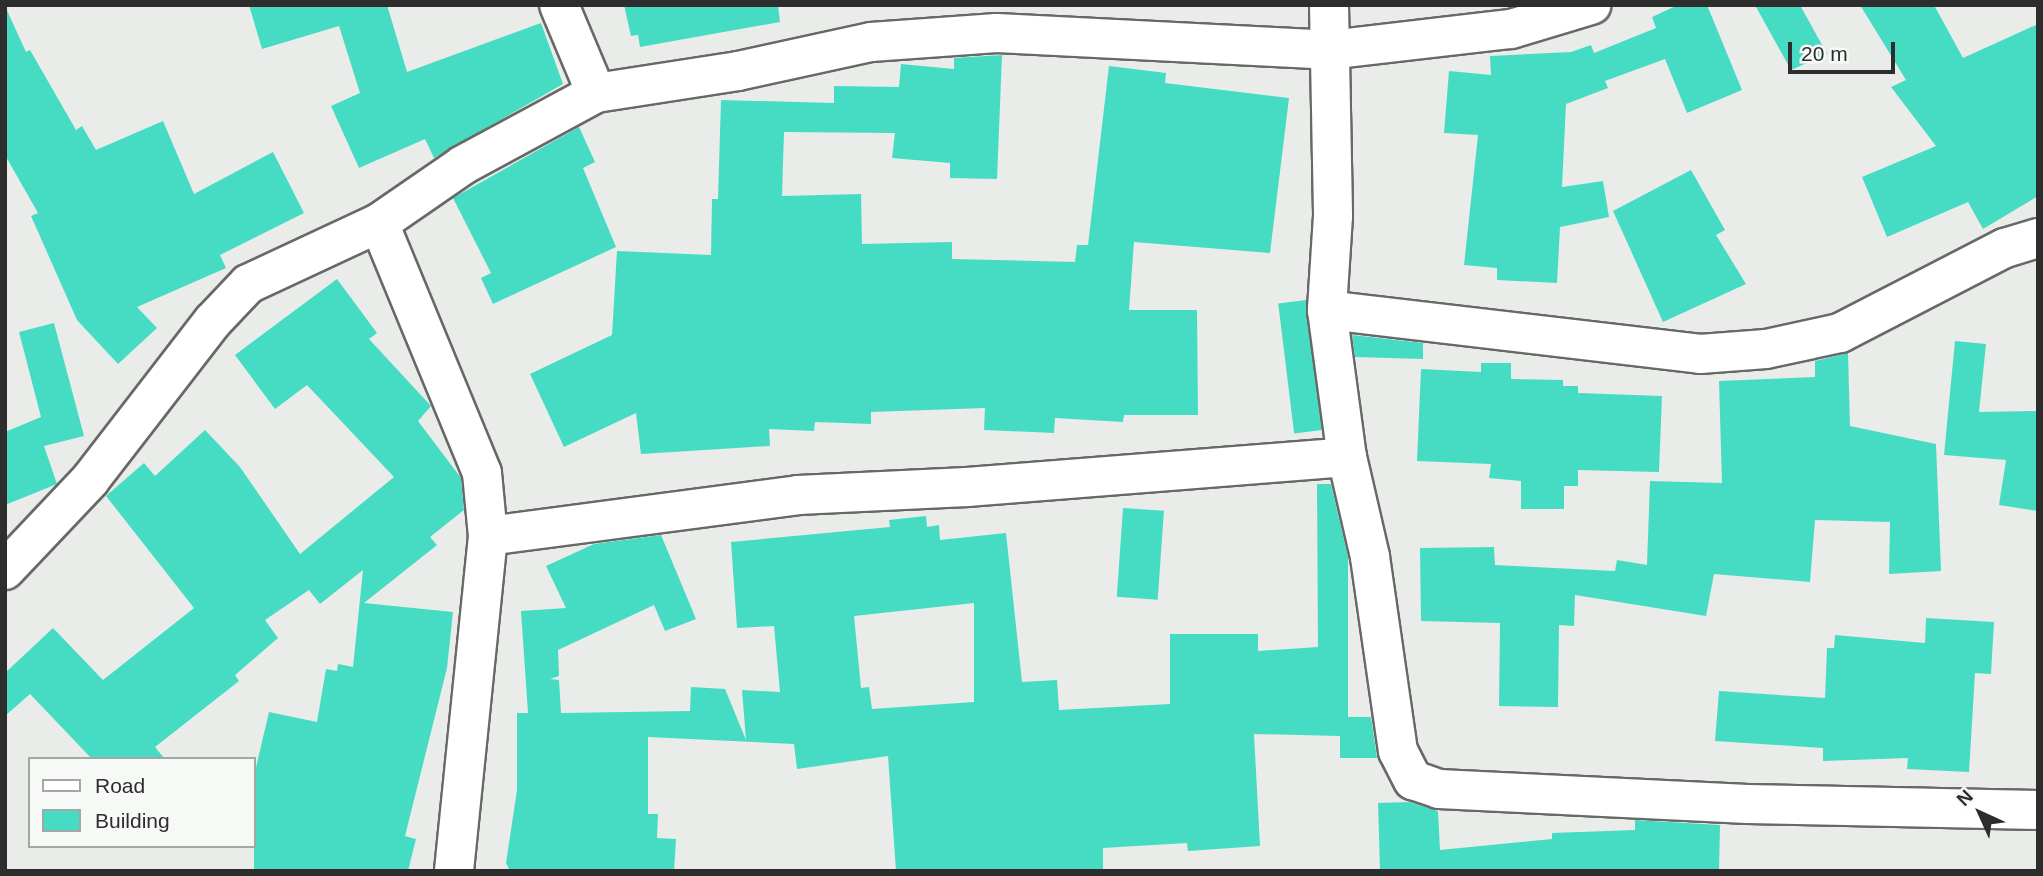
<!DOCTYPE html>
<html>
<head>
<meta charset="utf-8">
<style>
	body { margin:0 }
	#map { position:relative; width:2043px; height:876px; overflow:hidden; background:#e9ece9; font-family:Helvetica,sans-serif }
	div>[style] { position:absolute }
	.building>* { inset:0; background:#46dcc4; transform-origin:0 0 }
	.roads { filter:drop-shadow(2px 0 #676967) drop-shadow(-2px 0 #676967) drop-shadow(0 2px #676967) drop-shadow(0 -2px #676967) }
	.minor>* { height:38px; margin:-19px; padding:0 19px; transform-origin:19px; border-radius:19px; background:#fff }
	span { translate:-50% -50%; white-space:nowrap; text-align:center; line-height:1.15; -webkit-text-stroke:7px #f6f9f6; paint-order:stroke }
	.frame { position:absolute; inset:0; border:7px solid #2c2d2c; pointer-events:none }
	.legend { position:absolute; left:28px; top:757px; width:228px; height:91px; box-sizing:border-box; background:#f6f9f6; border:2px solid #a5a7a5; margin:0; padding:9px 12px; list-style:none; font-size:21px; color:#2c2d2c }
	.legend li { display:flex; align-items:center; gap:14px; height:35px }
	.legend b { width:35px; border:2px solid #a5a7a5 }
	.north { position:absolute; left:1945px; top:778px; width:70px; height:70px; -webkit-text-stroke:5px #f6f9f6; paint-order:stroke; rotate:315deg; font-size:19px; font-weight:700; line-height:28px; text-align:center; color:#2c2d2c }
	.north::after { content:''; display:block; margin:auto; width:24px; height:32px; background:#2c2d2c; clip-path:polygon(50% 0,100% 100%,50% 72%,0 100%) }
	.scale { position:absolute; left:1788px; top:42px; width:107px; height:32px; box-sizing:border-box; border:4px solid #2c2d2c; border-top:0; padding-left:9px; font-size:21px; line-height:24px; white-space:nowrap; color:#2c2d2c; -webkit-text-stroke:5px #f6f9f6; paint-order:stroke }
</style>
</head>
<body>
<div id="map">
	<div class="building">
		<i style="clip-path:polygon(249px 5px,387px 5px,407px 72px,541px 23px,563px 84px,434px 158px,425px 139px,359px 168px,331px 106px,360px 93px,339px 26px,262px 49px)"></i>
		<i style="clip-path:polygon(624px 5px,778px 5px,780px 22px,640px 47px,638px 35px,631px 36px)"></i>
		<i style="clip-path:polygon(1678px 5px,1707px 5px,1742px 90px,1687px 113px,1665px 59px,1605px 81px,1608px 88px,1566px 104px,1562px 187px,1603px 181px,1609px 217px,1560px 227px,1557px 283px,1497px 280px,1497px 268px,1464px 265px,1478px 135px,1444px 133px,1449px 71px,1491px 75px,1490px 56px,1571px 52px,1591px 45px,1594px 53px,1656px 28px,1652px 17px)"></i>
		<i style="clip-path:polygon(1755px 5px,1800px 5px,1827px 54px,1791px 70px)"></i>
		<i style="clip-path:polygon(1860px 5px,1934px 5px,1963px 58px,2038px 24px,2038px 196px,1983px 229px,1968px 202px,1887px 237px,1862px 177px,1936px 146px,1891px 87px,1906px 80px)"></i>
		<i style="clip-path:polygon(5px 6px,26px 52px,30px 50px,76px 130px,82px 126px,96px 150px,163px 121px,194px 194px,273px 152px,304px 213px,220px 255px,226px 268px,137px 307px,157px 328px,118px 364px,77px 320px,31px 216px,38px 213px,5px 155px)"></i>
		<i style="clip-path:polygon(1002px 55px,997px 179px,950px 178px,950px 163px,892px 158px,895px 133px,784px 132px,782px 196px,861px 194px,862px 244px,952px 242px,952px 259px,1075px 262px,1077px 245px,1088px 245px,1109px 66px,1166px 73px,1165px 83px,1289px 98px,1270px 253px,1134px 242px,1129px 310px,1197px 310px,1198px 415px,1124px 415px,1123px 422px,1055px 418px,1054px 433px,984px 430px,985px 408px,871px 412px,871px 424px,815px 422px,814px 431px,769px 429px,770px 446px,641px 454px,636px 413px,564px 447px,530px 374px,612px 335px,617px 251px,711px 255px,712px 199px,718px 199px,721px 100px,834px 103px,834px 86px,899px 87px,901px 64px,954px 69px,954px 58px)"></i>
		<i style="clip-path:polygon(579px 127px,595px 162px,583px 168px,616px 247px,493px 304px,481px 278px,491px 273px,453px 198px)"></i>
		<i style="clip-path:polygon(1691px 170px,1725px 230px,1716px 235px,1746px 284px,1663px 322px,1613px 211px)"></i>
		<i style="clip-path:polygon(337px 279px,377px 333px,369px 339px,431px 406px,418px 421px,461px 478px,464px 510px,430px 537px,437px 545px,364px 603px,453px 612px,447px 668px,405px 836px,416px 839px,408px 871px,254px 871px,254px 776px,269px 712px,317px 722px,326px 669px,337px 671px,338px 664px,353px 667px,363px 570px,320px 604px,309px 590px,265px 620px,278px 638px,235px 675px,239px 681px,155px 747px,165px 759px,92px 759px,30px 694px,5px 716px,5px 673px,53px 628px,103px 680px,194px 608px,106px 496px,144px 463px,155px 476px,205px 430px,240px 467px,300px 554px,394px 477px,307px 385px,275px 409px,235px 355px)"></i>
		<i style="left:1306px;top:300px;width:131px;height:28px;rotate:83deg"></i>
		<i style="clip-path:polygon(54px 323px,84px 436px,44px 446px,57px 484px,5px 505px,5px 432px,41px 417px,19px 332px)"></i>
		<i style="clip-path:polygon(1352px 335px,1423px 343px,1423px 359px,1355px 357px)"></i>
		<i style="clip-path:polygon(1955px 341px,1986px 344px,1979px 412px,2038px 411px,2038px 511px,1999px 505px,2006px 460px,1944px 455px)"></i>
		<i style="clip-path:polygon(1848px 353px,1850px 426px,1936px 444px,1941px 571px,1889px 574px,1890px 522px,1815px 520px,1810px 582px,1714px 574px,1706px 616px,1575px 595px,1574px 626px,1559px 625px,1558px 707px,1499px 706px,1500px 623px,1421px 621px,1420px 548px,1494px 547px,1495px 565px,1615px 571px,1617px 560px,1647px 565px,1650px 481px,1722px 483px,1719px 381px,1815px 377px,1815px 361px)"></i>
		<i style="clip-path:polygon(1481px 363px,1511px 363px,1511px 379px,1563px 380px,1563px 386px,1578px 386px,1578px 393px,1662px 396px,1659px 472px,1578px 470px,1578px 486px,1564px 486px,1564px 509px,1521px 509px,1521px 481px,1489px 478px,1491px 464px,1417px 461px,1421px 369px,1481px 372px)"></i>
		<i style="clip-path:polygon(evenodd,1317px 484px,1331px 484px,1348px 557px,1348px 717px,1371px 717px,1377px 758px,1340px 758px,1340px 736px,1254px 734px,1260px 846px,1188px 851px,1187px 843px,1103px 848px,1103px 871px,896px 871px,888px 756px,797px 769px,794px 744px,648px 737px,648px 814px,658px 814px,657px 838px,676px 839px,674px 871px,510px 871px,506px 863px,517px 790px,517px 713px,528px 713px,521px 611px,566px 608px,546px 566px,594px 544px,661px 535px,696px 619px,665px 631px,654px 605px,558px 650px,559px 676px,550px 679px,559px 680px,561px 713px,690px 711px,691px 687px,725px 689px,746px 740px,742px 690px,780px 692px,774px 626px,737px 628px,731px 542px,890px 527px,889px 520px,926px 516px,927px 527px,939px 525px,940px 540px,1006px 533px,1022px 682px,1057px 680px,1059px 710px,1170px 704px,1170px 634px,1258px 634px,1258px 651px,1318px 647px,1317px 484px,974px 603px,974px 702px,872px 709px,869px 687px,861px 688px,854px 616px,974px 603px)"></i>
		<i style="left:1123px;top:508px;width:41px;height:89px;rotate:4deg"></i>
		<i style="clip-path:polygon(1926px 618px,1994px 622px,1991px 674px,1975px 673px,1969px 772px,1907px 769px,1908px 758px,1823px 761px,1823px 748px,1715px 741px,1719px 691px,1825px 698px,1827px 648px,1834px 648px,1835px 635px,1925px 643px)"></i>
		<i style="clip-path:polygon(1410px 802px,1438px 811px,1440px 850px,1552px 839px,1552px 833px,1635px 830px,1635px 820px,1720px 825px,1719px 871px,1380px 871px,1378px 803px)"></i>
	</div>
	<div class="roads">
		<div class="minor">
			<i style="left:559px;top:5px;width:95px;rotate:67.2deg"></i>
			<i style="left:1329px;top:5px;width:211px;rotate:88.9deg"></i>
			<i style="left:1333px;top:216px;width:94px;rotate:93.7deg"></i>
			<i style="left:1327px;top:310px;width:148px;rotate:82.3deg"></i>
			<i style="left:1347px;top:457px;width:103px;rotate:77deg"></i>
			<i style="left:1370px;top:557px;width:196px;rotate:81.8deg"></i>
			<i style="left:1398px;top:751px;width:33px;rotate:63deg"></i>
			<i style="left:1413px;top:780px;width:28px;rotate:19deg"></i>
			<i style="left:1439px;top:789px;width:309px;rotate:2.8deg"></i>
			<i style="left:1748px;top:804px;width:290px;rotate:1.2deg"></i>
			<i style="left:379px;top:223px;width:270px;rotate:67.6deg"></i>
			<i style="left:482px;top:473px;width:63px;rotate:84.6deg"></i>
			<i style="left:488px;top:536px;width:337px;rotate:95.8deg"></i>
			<i style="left:1327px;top:310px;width:376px;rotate:6.7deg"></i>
			<i style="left:1700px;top:354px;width:66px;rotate:-4.3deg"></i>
			<i style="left:1766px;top:349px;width:76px;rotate:-12.2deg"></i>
			<i style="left:1840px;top:333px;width:186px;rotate:-27.3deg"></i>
			<i style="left:2005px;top:248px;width:34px;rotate:-17deg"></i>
			<i style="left:488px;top:536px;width:313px;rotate:-7.5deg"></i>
			<i style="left:798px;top:495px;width:169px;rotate:-2.7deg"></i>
			<i style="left:967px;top:487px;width:381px;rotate:-4.5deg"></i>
			<i style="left:5px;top:570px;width:124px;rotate:-46.6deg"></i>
			<i style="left:90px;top:480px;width:201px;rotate:-52.3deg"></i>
			<i style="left:213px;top:321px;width:51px;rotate:-46.6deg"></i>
			<i style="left:248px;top:284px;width:145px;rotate:-25deg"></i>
			<i style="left:379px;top:223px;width:102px;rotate:-34.6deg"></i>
			<i style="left:463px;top:165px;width:151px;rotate:-28.4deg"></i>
			<i style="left:596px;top:93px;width:144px;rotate:-8.8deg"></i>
			<i style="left:738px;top:71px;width:136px;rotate:-12.3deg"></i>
			<i style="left:871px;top:42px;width:126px;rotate:-4.1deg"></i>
			<i style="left:997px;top:33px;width:332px;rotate:2.9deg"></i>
			<i style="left:1329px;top:50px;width:183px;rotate:-6.6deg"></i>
			<i style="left:1511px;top:29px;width:84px;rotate:-16.7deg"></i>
		</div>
	</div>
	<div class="frame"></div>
	<ul class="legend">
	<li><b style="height:9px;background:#fff"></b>Road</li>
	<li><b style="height:19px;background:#46dcc4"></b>Building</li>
	</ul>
	<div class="north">N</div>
	<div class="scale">20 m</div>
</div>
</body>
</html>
